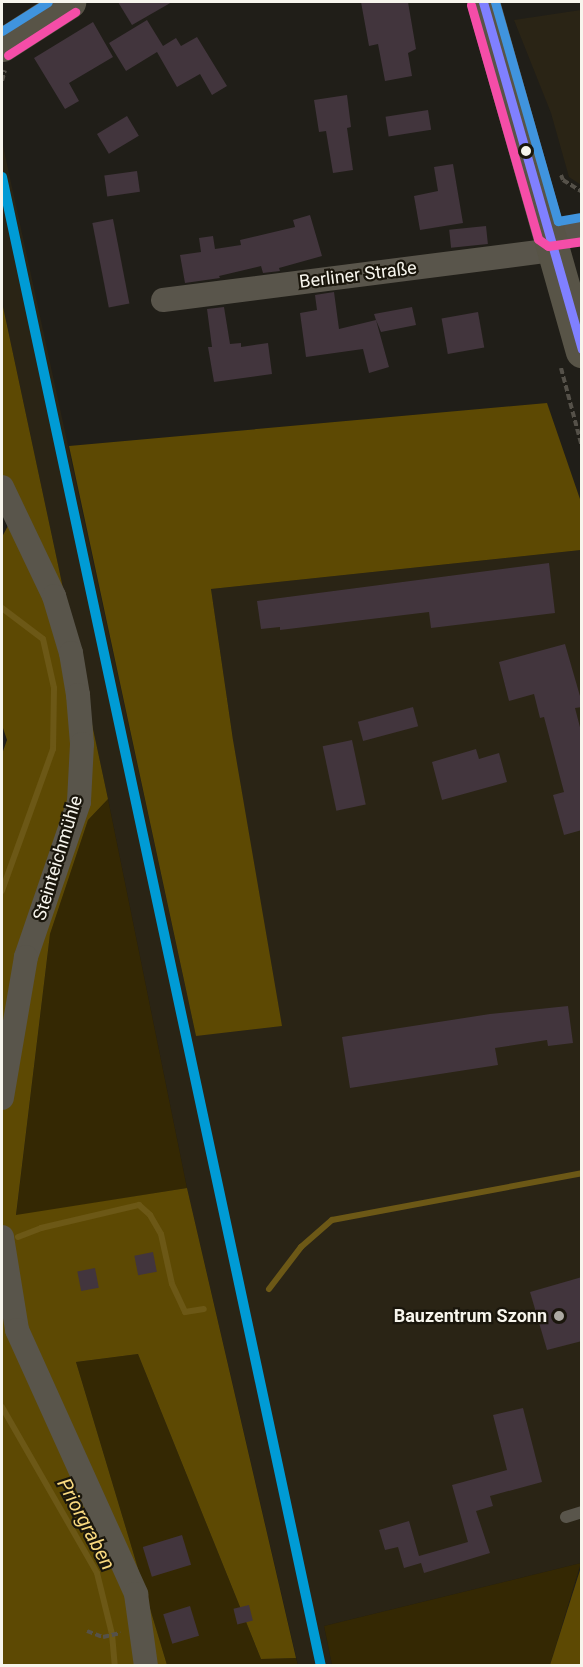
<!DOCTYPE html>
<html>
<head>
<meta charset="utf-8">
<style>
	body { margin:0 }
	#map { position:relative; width:583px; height:1667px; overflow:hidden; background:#201e18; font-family:Roboto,sans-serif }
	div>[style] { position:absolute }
	.built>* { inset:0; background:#2a2415 }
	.green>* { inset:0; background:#342803 }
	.forest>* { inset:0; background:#5d4903 }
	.stream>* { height:6px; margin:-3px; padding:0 3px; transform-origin:3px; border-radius:3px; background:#6c5816 }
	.building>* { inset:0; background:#42353d; transform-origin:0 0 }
	.path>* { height:4px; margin-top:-2px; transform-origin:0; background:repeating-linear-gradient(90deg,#555149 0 6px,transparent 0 9px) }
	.service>* { height:12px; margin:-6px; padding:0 6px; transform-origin:6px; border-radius:6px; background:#59554b }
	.minor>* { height:24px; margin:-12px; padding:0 12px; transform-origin:12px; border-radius:12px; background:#59554b }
	.secondary>* { height:33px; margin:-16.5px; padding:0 16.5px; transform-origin:16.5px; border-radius:16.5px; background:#585447 }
	.bus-1>* { height:9px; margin:-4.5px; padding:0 4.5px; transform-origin:4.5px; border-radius:4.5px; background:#8080ff }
	.bus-2>* { height:9px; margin:-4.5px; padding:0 4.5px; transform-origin:4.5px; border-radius:4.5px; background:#f54da8 }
	.bus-3>* { height:9px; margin:-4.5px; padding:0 4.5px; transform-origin:4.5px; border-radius:4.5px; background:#4094de }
	.rail-1>* { height:10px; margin:-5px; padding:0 5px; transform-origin:5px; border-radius:5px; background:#009bd5 }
	.dots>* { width:16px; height:16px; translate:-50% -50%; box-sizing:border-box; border:3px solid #1a160c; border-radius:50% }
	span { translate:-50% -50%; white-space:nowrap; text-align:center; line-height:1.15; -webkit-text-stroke:4.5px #1a160c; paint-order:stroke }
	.street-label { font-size:18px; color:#f7f5ed }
	.poi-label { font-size:18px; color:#f7f5ed; font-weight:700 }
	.right { translate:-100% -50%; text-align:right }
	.water-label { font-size:20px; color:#f9d97f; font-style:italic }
	.frame { position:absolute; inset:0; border:3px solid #f7f5ed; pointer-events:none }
</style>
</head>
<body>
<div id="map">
	<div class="built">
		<i style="clip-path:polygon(581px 10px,582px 10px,581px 185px,569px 177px,551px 113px,514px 20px)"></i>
		<i style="clip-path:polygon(2px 141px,196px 1036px,233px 740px,211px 589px,581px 550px,581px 1563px,324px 1626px,332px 1665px,298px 1665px,187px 1188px,108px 799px,2px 302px)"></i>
	</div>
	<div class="green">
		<i style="clip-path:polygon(108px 799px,187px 1188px,16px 1216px,50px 934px,88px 820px)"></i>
		<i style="clip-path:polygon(138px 1354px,261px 1659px,296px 1658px,298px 1665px,167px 1665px,76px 1362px)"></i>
		<i style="clip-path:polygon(581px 1563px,550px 1665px,332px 1665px,324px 1626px)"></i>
	</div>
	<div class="forest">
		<i style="clip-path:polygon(2px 302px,108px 799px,88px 820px,50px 934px,16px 1215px,187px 1188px,296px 1658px,261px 1659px,138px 1354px,76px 1362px,167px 1665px,2px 1665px,2px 754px,7px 740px,2px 725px,2px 537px,19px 505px,2px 477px)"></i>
		<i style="clip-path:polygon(547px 403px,581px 502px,581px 550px,211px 589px,233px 740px,282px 1026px,196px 1036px,69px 446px)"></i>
		<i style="clip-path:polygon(581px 1567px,581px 1665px,550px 1665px)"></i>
	</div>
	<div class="stream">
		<i style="left:2px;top:608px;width:51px;rotate:37.1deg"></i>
		<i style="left:43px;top:639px;width:50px;rotate:77.3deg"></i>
		<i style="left:54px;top:688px;width:61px;rotate:90.9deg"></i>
		<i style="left:53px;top:749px;width:151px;rotate:109.8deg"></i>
		<i style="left:18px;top:1237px;width:25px;rotate:-21deg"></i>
		<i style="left:41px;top:1228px;width:101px;rotate:-13.2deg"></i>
		<i style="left:139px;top:1205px;width:15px;rotate:42deg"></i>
		<i style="left:150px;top:1215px;width:22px;rotate:60deg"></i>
		<i style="left:161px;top:1234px;width:51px;rotate:77.6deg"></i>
		<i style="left:172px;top:1284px;width:31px;rotate:65deg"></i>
		<i style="left:185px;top:1312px;width:19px;rotate:-9deg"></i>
		<i style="left:269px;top:1289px;width:53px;rotate:-52.7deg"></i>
		<i style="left:301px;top:1247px;width:41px;rotate:-41.1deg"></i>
		<i style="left:332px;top:1220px;width:254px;rotate:-10.6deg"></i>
		<i style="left:2px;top:1407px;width:191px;rotate:60.2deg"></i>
		<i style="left:97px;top:1573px;width:63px;rotate:76.2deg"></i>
		<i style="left:112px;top:1634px;width:32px;rotate:85deg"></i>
	</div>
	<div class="building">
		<i style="clip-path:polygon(118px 2px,172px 2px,132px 25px)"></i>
		<i style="clip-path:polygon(361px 2px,408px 2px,416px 49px,408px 53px,412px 76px,385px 81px,378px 44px,369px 46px)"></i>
		<i style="clip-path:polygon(147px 20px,163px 46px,176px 38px,181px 46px,197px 37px,227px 86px,212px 95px,200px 74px,177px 87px,157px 52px,126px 71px,109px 43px)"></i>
		<i style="clip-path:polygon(93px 22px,113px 57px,69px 83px,79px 101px,65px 109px,34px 58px)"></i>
		<i style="clip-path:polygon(347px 95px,351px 127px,347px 128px,353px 170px,333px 173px,326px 131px,319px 132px,314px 100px)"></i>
		<i style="left:428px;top:110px;width:20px;height:43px;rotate:81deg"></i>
		<i style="left:127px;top:116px;width:23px;height:35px;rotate:59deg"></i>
		<i style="clip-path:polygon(453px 164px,463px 223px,420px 230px,414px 196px,438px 191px,434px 167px)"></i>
		<i style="left:137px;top:171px;width:21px;height:33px;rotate:82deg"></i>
		<i style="clip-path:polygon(310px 215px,322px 256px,279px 268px,280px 271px,263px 273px,261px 266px,219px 276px,220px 278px,185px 283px,180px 255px,201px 252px,199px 238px,213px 236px,215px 249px,241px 245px,240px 240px,295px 227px,293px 220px)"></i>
		<i style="left:113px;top:219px;width:86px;height:21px;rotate:79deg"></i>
		<i style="left:486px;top:226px;width:18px;height:37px;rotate:84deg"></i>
		<i style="clip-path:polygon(334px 292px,339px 329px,376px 320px,374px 314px,412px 307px,416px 325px,381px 332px,376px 320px,389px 367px,369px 373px,363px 349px,306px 357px,300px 313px,317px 310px,315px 295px)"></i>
		<i style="clip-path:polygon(224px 307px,230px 344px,241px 343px,241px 347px,268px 343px,272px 374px,214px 382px,208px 347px,212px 347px,207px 309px)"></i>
		<i style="left:478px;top:312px;width:36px;height:37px;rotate:80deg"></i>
		<i style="clip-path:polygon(549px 563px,555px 613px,431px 628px,429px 612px,280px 630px,280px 627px,261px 629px,257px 601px)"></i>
		<i style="clip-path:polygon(565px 644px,582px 703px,582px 707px,575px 708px,582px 735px,582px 830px,564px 835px,553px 795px,564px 792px,544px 717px,540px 718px,534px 694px,509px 701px,499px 662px)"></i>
		<i style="left:413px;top:707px;width:20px;height:57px;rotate:75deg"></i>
		<i style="left:352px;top:740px;width:66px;height:30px;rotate:78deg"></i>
		<i style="clip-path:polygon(476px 749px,479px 759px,499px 753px,507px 782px,442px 800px,432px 762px)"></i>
		<i style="clip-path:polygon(568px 1006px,573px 1043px,548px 1046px,547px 1040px,495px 1048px,498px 1065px,350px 1088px,342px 1037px,490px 1014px)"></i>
		<i style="left:153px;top:1252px;width:20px;height:19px;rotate:79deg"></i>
		<i style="left:95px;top:1268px;width:20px;height:18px;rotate:79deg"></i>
		<i style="clip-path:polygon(582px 1277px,582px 1341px,547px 1350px,530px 1292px)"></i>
		<i style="clip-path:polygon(523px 1408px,542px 1482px,490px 1496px,493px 1506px,476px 1511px,490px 1553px,424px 1573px,421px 1563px,404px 1568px,398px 1547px,385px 1550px,379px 1530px,409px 1521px,419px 1556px,468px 1542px,452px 1485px,507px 1470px,493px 1415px)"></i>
		<i style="left:182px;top:1535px;width:31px;height:41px;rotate:73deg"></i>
		<i style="left:249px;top:1605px;width:16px;height:16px;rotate:76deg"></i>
		<i style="left:190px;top:1606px;width:31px;height:28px;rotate:73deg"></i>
	</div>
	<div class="path">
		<i style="left:2px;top:81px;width:11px;rotate:-75deg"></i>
		<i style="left:561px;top:175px;width:5px;rotate:68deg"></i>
		<i style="left:563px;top:180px;width:22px;rotate:32deg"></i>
		<i style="left:561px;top:368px;width:82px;rotate:75.1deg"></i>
		<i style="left:87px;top:1631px;width:17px;rotate:21deg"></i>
		<i style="left:103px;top:1637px;width:18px;rotate:-13deg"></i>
	</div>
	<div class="service">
		<i style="left:566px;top:1517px;width:17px;rotate:-17deg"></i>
	</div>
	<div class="minor">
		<i style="left:549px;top:234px;width:33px;rotate:-9deg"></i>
		<i style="left:163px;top:300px;width:394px;rotate:-7.3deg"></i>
		<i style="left:2px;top:487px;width:121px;rotate:64.5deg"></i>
		<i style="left:54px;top:596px;width:59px;rotate:73.4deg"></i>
		<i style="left:71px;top:653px;width:43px;rotate:80.5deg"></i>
		<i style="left:78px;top:695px;width:49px;rotate:85.3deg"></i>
		<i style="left:82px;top:744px;width:58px;rotate:93deg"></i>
		<i style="left:79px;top:802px;width:164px;rotate:108.9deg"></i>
		<i style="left:26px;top:957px;width:143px;rotate:99.7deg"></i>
		<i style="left:2px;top:1237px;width:94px;rotate:80.8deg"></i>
		<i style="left:17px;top:1330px;width:290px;rotate:65.7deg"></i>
		<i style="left:136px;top:1594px;width:73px;rotate:82.1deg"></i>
	</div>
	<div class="secondary">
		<i style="left:483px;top:2px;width:363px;rotate:74.2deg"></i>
		<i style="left:2px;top:45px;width:80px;rotate:-32.7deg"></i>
	</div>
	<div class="bus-1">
		<i style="left:483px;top:2px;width:361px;rotate:74.1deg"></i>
	</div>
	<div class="bus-2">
		<i style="left:471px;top:5px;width:243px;rotate:74deg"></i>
		<i style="left:538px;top:239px;width:12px;rotate:35deg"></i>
		<i style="left:548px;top:246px;width:34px;rotate:-8deg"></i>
		<i style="left:8px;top:55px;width:80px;rotate:-32.7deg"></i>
	</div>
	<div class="bus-3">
		<i style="left:495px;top:2px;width:228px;rotate:74deg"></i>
		<i style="left:558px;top:221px;width:22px;rotate:-10deg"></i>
		<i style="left:2px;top:31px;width:54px;rotate:-32.2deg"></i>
	</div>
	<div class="rail-1">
		<i style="left:2px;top:177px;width:1523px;rotate:77.91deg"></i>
	</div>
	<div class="dots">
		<i style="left:526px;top:151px;background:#f7f5ed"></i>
		<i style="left:559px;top:1316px;background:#acaaa2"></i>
	</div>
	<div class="street-label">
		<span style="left:358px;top:275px;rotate:-7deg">Berliner Straße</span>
		<span style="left:58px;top:858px;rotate:-73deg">Steinteichmühle</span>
	</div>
	<div class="poi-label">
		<span class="right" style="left:547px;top:1316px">Bauzentrum Szonn</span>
	</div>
	<div class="water-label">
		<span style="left:86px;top:1524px;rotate:62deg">Priorgraben</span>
	</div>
	<div class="frame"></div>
</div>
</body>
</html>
